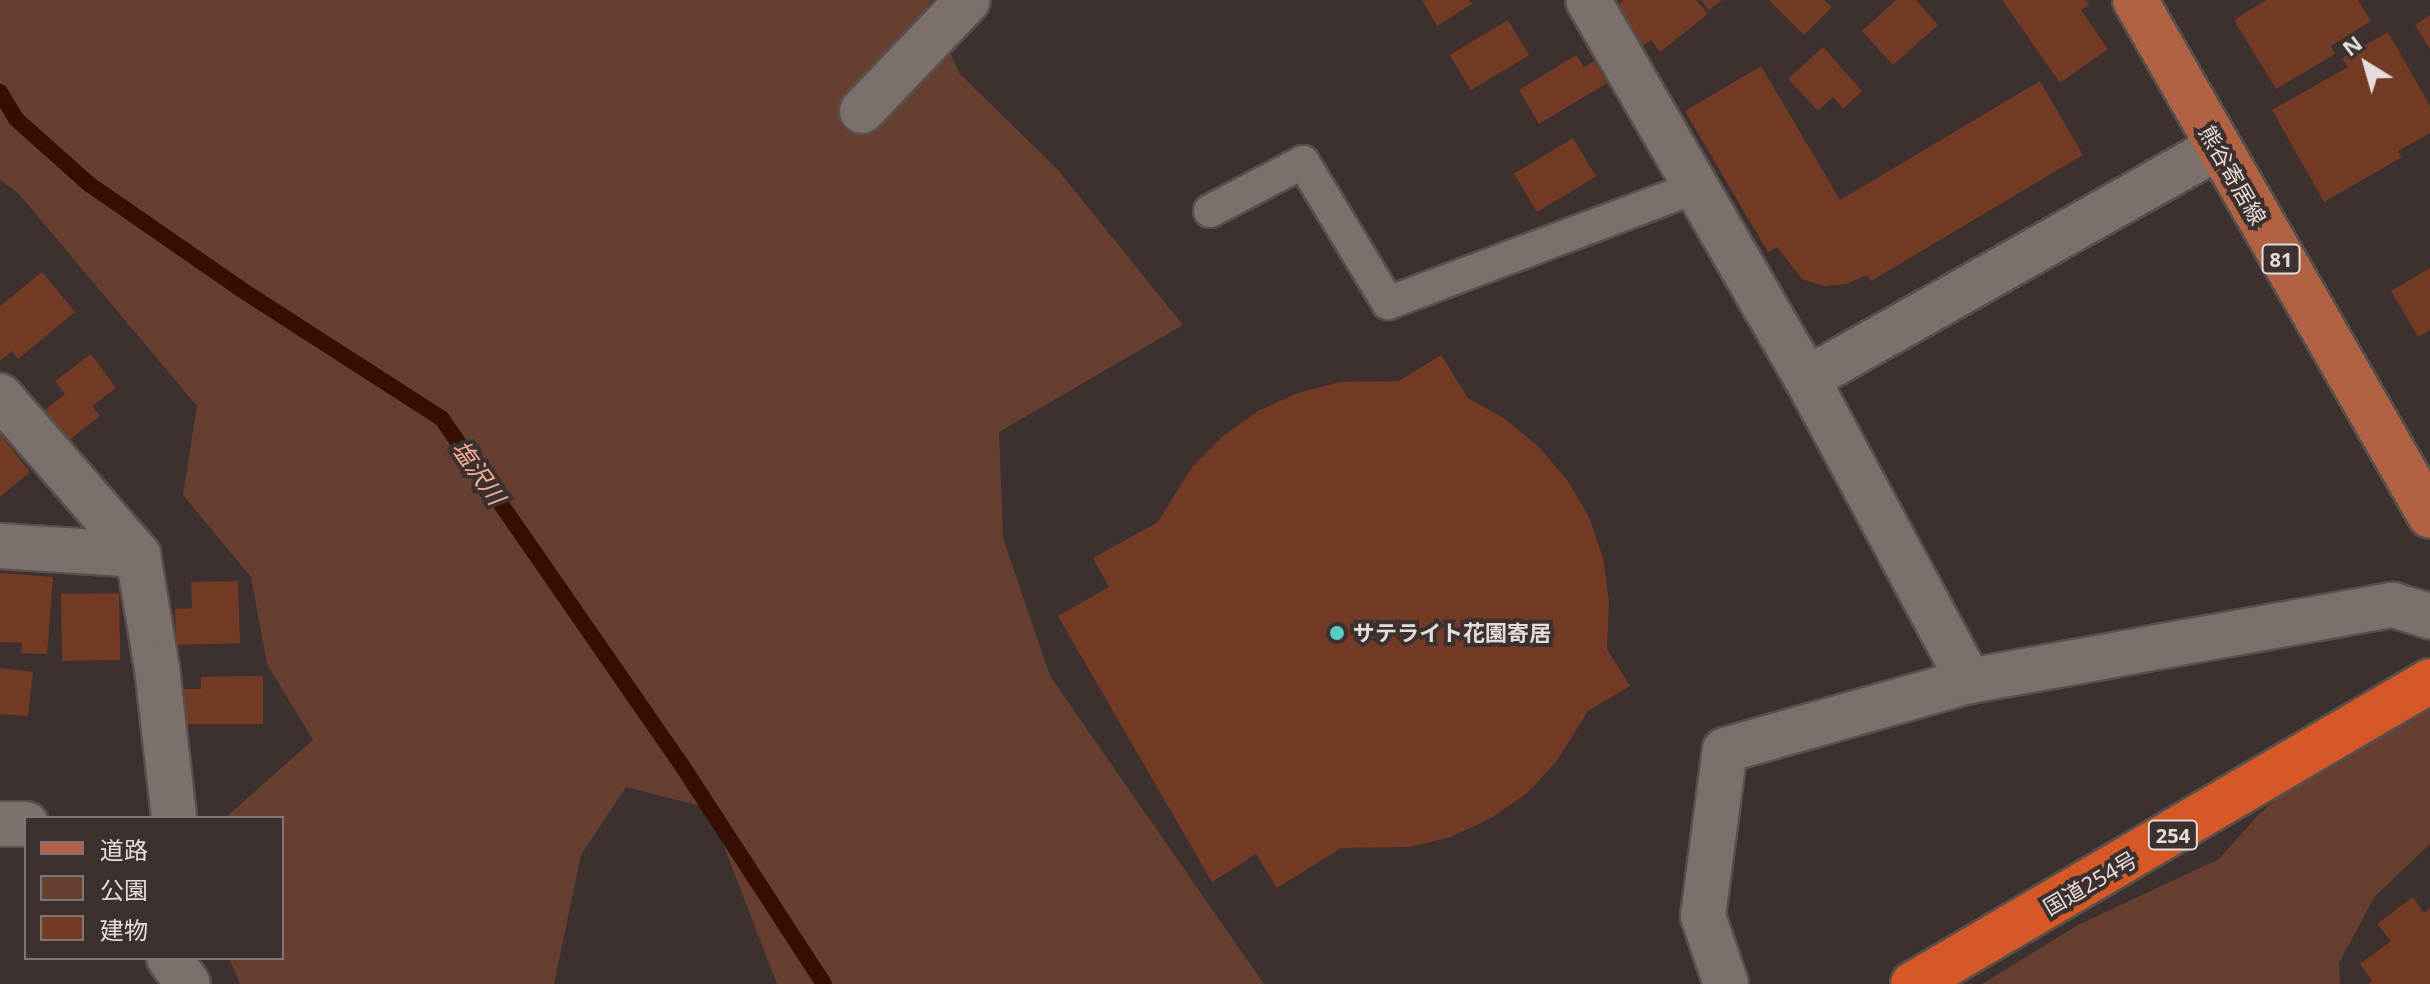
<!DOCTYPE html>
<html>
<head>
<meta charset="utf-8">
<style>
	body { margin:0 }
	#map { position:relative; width:2430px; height:984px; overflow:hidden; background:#3c312e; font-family:"Noto Sans","Noto Sans JP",sans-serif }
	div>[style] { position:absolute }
	.green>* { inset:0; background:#673f31 }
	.stream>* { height:16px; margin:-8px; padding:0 8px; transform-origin:8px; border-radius:8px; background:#360f02 }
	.building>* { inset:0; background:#733a26; transform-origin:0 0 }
	.roads { filter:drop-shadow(2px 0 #58504d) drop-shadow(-2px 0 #58504d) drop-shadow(0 2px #58504d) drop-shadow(0 -2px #58504d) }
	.lane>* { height:32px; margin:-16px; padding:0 16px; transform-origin:16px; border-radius:16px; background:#7c706c }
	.street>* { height:44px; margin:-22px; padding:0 22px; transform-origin:22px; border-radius:22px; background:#7c706c }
	.primary>* { height:44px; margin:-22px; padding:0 22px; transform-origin:22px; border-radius:22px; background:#b16242 }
	.highway>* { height:44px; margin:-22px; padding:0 22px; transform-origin:22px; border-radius:22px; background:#d55826 }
	.dots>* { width:22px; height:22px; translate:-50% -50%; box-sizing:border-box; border:4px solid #3c312e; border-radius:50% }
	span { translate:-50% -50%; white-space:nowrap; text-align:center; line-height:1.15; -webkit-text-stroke:8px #3c312e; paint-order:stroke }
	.shield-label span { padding:2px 6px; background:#3c312e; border:2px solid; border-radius:6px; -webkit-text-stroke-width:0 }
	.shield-label { font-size:20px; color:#e3dcda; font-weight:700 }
	.street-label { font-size:22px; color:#e3dcda }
	.poi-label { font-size:22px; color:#e3dcda; font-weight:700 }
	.left { translate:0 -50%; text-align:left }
	.water-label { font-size:24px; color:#f6ae95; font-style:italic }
	.legend { position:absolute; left:24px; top:816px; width:260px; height:144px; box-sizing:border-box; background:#3c312e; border:2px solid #7f7573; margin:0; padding:10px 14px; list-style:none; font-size:24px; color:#e3dcda }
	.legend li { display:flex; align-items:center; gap:16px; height:40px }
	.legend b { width:40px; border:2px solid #7f7573 }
	.north { position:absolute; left:2326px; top:24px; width:80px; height:80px; -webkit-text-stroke:6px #3c312e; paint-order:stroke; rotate:323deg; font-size:22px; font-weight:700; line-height:32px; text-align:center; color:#e3dcda }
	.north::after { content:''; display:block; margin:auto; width:28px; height:36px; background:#e3dcda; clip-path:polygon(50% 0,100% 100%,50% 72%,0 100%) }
</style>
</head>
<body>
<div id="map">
	<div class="green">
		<i style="clip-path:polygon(0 0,932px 0,928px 6px,960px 74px,1057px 169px,1183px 325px,999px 432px,1003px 538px,1050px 676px,1264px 984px,777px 984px,709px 808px,626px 787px,581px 855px,554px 984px,240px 984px,229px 958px,282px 958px,282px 818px,225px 818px,313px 740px,267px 664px,251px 577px,183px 495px,197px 406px,19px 194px,0 180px)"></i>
		<i style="clip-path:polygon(2430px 707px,2430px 844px,2375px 896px,2339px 963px,2340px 984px,1982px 984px,2078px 925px,2219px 859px,2261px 812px,2301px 779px)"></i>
	</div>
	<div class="stream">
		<i style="left:0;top:92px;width:31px;rotate:59deg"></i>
		<i style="left:16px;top:119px;width:98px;rotate:41.7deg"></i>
		<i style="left:89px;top:184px;width:183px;rotate:34.7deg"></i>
		<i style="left:239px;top:288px;width:242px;rotate:32.8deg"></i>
		<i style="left:442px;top:419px;width:420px;rotate:55.3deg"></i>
		<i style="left:681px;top:764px;width:262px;rotate:57deg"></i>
	</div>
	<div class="building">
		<i style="clip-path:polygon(1422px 0,1469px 0,1472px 4px,1437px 26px)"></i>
		<i style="clip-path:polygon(1624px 0,1696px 0,1708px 14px,1660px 52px,1651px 40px,1643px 46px,1612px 9px)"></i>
		<i style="clip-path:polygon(1701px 0,1722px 0,1709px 10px)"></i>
		<i style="clip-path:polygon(1769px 0,1824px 0,1832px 7px,1804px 35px)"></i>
		<i style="clip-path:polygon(1896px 0,1916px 0,1938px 25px,1893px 65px,1862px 31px)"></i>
		<i style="clip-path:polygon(2002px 0,2086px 0,2089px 5px,2081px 10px,2108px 49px,2060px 83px)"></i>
		<i style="clip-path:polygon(2266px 0,2358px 0,2371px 21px,2331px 46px,2335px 54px,2276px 89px,2234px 20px)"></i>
		<i style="clip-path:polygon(2430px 15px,2430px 49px,2415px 25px)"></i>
		<i style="left:1508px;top:20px;width:41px;height:68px;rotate:59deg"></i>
		<i style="clip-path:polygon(2388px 32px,2430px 106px,2430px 133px,2398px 151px,2402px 157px,2324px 202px,2272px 110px,2348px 67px,2342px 58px)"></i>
		<i style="clip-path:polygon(1823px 47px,1862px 91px,1843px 109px,1833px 97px,1818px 111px,1788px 79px)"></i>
		<i style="clip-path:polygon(1576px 55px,1584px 67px,1594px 61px,1607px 83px,1539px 124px,1519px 90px)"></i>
		<i style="clip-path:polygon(1761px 66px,1840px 200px,2040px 81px,2083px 155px,1871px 281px,1867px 275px,1846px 284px,1824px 286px,1802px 279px,1777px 247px,1768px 252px,1685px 111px)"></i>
		<i style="left:1573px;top:138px;width:45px;height:69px;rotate:59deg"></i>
		<i style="clip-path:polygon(2430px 268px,2430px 330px,2418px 337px,2391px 291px)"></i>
		<i style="clip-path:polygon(42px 272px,75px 312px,18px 359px,12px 351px,0 361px,0 306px)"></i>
		<i style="clip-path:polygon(91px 354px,116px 388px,92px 406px,100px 416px,68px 441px,45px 410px,65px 394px,55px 381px)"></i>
		<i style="clip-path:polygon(1441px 355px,1468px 398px,1505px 419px,1539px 447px,1567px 480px,1589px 517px,1603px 558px,1609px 601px,1607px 649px,1630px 686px,1588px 711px,1556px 762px,1526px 794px,1491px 818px,1451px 837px,1409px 847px,1341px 848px,1277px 888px,1256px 854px,1212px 882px,1058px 616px,1109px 587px,1093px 558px,1158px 522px,1192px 467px,1223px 436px,1258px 411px,1298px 393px,1340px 382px,1399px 381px)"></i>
		<i style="clip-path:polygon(0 434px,30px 472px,0 497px)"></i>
		<i style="clip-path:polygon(0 573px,53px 577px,47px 654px,21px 653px,22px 643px,0 642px)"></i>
		<i style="clip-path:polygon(238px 581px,240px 643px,176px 645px,175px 609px,192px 608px,191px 582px)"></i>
		<i style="left:119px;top:593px;width:67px;height:58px;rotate:89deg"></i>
		<i style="clip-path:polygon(0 668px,33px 672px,28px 716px,0 714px)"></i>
		<i style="clip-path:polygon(263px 676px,263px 724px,182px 724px,182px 689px,201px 689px,201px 677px)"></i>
		<i style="clip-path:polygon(2413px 897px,2424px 913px,2430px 908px,2430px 984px,2368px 984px,2372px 981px,2360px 964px,2391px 941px,2377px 924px)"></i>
	</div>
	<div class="roads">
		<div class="lane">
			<i style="left:1210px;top:211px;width:105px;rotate:-27.8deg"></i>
			<i style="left:1303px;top:162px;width:165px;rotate:58.9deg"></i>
			<i style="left:1388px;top:303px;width:329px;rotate:-20.6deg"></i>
		</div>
		<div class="street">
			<i style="left:1588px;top:0;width:438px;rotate:60deg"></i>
			<i style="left:1807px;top:379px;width:343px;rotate:61.8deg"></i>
			<i style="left:862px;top:111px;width:153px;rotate:-46.3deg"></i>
			<i style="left:1807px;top:379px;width:471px;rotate:-29.4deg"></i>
			<i style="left:0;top:396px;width:211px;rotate:49deg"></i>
			<i style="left:138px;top:555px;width:115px;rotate:80.5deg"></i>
			<i style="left:157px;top:668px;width:151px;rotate:83.5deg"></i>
			<i style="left:0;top:546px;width:138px;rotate:3.7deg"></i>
			<i style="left:0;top:824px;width:26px"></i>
			<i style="left:169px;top:958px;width:32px;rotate:54deg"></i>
			<i style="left:1726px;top:984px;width:72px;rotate:-108.7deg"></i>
			<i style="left:1703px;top:916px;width:167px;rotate:-82.5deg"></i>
			<i style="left:1725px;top:750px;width:254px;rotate:-15.8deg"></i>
			<i style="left:1969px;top:681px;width:431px;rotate:-10.2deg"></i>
			<i style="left:2393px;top:605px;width:39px;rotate:17deg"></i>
		</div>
		<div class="primary">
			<i style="left:2135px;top:0;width:594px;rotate:60.24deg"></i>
		</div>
		<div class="highway">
			<i style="left:1913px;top:984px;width:599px;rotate:-30.37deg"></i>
		</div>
	</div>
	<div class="dots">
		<i style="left:1337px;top:633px;background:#54cdc7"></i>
	</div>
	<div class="shield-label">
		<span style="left:2281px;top:259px">81</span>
		<span style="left:2173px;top:835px">254</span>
	</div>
	<div class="street-label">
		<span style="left:2233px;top:175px;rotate:60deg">熊谷寄居線</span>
		<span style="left:2090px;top:883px;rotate:-30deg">国道254号</span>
	</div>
	<div class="poi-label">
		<span class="left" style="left:1353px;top:633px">サテライト花園寄居</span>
	</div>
	<div class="water-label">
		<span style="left:479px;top:472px;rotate:55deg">塩沢川</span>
	</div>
	<ul class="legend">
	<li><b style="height:10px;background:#b16242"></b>道路</li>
	<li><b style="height:22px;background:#673f31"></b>公園</li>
	<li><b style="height:22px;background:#733a26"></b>建物</li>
	</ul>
	<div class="north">N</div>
</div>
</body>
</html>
